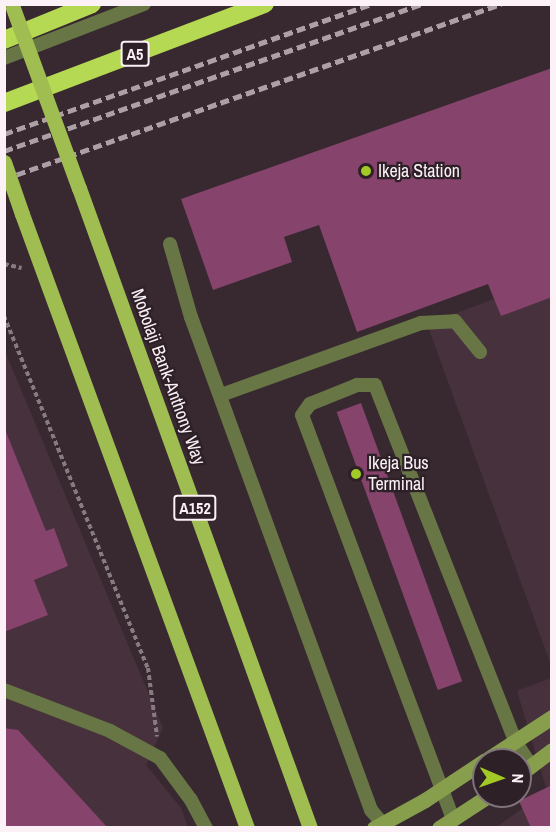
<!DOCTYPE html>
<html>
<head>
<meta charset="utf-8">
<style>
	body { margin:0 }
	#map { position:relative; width:556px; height:832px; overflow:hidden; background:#382931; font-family:"Archivo Narrow",sans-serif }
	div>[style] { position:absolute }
	.built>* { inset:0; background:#46313d }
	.building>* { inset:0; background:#86436c; transform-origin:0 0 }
	.path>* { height:4px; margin-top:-2px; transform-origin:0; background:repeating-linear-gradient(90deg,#877a81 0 4.5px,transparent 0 7.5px) }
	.lane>* { height:14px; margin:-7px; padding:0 7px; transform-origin:7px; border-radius:7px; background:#677644 }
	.secondary>* { height:15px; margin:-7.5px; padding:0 7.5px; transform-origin:7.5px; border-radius:7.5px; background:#879e4c }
	.primary>* { height:15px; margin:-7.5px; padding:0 7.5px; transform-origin:7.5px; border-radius:7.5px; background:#9fbd50 }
	.highway>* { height:18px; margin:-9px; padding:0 9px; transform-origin:9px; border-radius:9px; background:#b5d953 }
	.rail>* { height:4.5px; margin-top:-2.25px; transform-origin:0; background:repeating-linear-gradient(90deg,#aca0a6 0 9px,transparent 0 13.5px) }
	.primary-bridge>* { height:15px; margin:-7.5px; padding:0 7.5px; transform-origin:7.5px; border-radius:7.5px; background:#9fbd50 }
	.dots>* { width:16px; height:16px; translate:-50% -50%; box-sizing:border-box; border:3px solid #2d2027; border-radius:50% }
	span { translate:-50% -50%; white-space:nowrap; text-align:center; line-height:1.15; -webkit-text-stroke:4.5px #2d2027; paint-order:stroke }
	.shield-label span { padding:2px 4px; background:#2d2027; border:2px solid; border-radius:4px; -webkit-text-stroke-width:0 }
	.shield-label { font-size:16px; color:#fbf1f6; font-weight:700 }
	.poi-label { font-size:18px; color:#fbf1f6 }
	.left { translate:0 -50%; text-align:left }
	.street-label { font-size:18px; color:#fbf1f6 }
	.frame { position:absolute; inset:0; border:6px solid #fbf1f6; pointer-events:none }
	.north { position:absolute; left:472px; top:748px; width:60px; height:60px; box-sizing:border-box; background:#2d2027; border:2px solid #7f747a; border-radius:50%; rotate:92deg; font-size:16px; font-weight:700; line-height:24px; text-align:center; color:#fbf1f6 }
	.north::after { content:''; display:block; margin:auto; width:21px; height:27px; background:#a3c926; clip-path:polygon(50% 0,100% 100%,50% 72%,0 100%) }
</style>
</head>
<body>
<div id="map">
	<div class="built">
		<i style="clip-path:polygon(551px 163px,551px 665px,427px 324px,494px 299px)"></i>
		<i style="clip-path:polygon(4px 349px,163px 728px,146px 765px,181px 808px,188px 827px,5px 827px)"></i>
		<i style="clip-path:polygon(551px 678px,551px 827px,495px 828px,547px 791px,517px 691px)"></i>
	</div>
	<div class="building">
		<i style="clip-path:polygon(552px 68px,552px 297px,501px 316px,488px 284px,357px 332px,319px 225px,284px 237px,292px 262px,213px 290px,181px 199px)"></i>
		<i style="left:361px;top:403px;width:296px;height:26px;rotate:70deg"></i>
		<i style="clip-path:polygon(4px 427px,46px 531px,54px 528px,68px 566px,34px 580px,48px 615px,4px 632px)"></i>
		<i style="clip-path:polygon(4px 728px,18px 730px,108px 828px,4px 828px)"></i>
		<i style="clip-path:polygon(552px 785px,552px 828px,531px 828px,519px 801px)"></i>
	</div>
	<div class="path">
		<i style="left:4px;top:264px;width:18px;rotate:13deg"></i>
		<i style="left:4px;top:316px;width:380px;rotate:67.8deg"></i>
		<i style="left:148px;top:668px;width:69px;rotate:82.5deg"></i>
	</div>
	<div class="lane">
		<i style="left:4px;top:58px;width:150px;rotate:-21.1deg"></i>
		<i style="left:170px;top:244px;width:76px;rotate:74deg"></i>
		<i style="left:191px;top:317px;width:525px;rotate:69.94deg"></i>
		<i style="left:371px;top:810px;width:17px;rotate:50deg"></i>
		<i style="left:221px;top:395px;width:213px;rotate:-19.8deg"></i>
		<i style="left:421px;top:323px;width:34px;rotate:-3deg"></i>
		<i style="left:455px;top:321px;width:40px;rotate:51deg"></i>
		<i style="left:4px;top:690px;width:114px;rotate:21.1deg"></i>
		<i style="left:110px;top:731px;width:57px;rotate:28.4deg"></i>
		<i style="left:160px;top:758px;width:52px;rotate:53.6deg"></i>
		<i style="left:191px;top:800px;width:32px;rotate:62deg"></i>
		<i style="left:453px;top:819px;width:431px;rotate:-110.5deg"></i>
		<i style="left:302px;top:415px;width:14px;rotate:-54deg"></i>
		<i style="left:310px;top:404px;width:51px;rotate:-22deg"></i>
		<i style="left:357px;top:385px;width:18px"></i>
		<i style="left:375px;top:385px;width:383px;rotate:68.5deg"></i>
		<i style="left:515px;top:741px;width:30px;rotate:57deg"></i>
	</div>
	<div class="secondary">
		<i style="left:486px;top:760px;width:79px;rotate:-33.1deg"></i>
		<i style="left:520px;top:774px;width:40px;rotate:-37deg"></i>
		<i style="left:374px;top:828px;width:58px;rotate:-28.8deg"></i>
		<i style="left:425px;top:800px;width:71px;rotate:-33.5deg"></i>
		<i style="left:439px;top:828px;width:59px;rotate:-33.1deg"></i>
	</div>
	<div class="primary">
		<i style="left:79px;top:188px;width:680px;rotate:70.15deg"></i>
		<i style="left:22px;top:214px;width:654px;rotate:69.87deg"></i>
	</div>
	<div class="highway">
		<i style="left:4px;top:40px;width:95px;rotate:-22.2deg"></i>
		<i style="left:4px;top:103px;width:279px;rotate:-20.8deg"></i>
	</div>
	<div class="rail">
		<i style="left:4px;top:134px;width:390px;rotate:-19.5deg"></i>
		<i style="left:4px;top:151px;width:443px;rotate:-19.4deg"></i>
		<i style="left:4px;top:179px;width:527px;rotate:-19.4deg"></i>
	</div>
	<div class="primary-bridge">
		<i style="left:13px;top:8px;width:192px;rotate:69.9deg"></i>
		<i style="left:4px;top:162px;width:55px;rotate:70.9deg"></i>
	</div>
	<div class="dots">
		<i style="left:366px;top:171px;background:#a3c926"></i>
		<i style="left:356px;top:474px;background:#a3c926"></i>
	</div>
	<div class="shield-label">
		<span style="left:135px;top:54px">A5</span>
		<span style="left:195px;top:508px">A152</span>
	</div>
	<div class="poi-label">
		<span class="left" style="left:378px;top:171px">Ikeja Station</span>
		<span class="left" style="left:368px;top:474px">Ikeja Bus<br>Terminal</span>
	</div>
	<div class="street-label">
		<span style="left:168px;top:377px;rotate:70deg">Mobolaji Bank-Anthony Way</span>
	</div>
	<div class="frame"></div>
	<div class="north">N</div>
</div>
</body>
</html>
